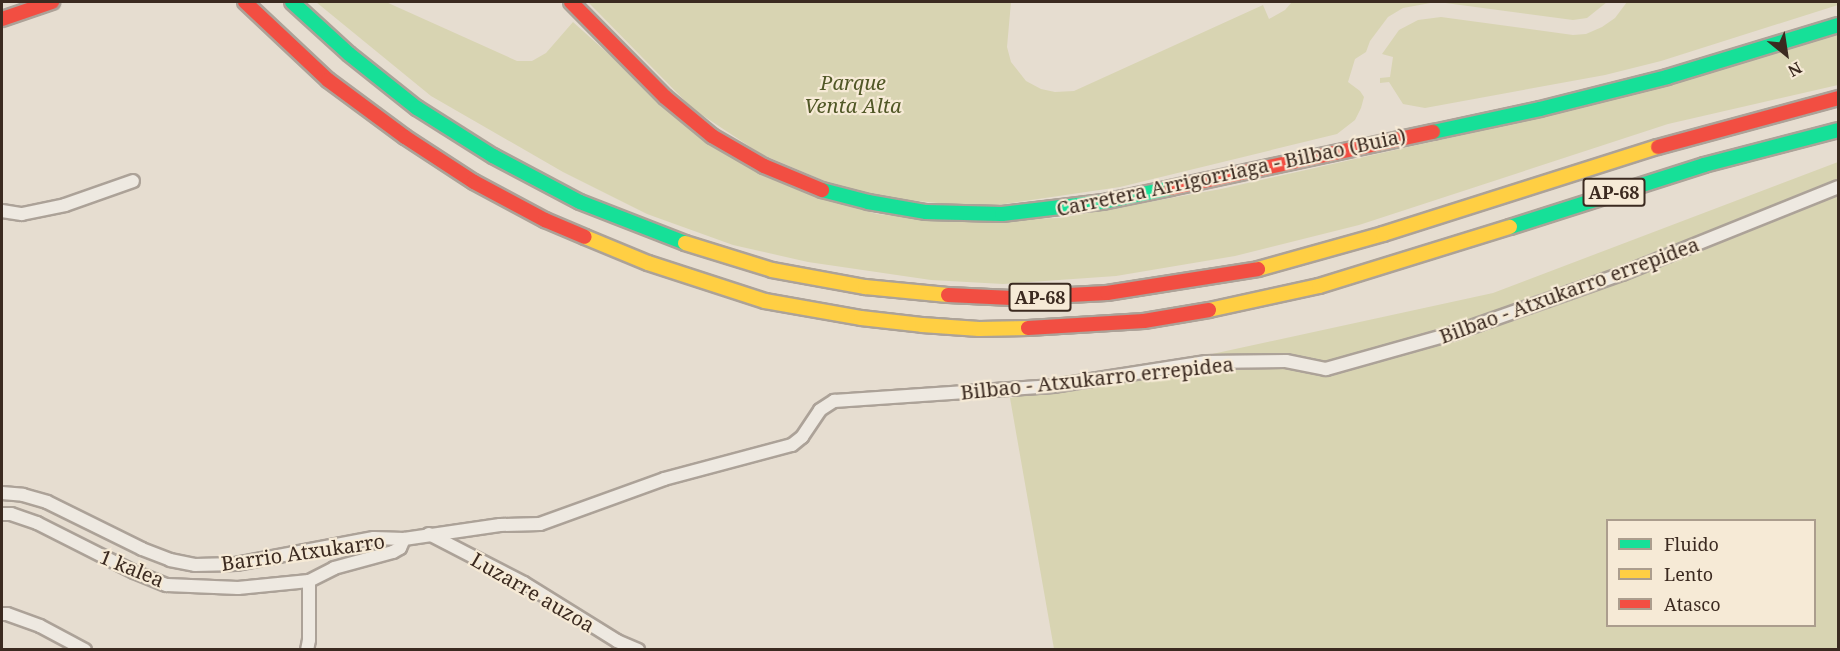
<!DOCTYPE html>
<html>
<head>
<meta charset="utf-8">
<style>
	body { margin:0 }
	#map { position:relative; width:1840px; height:651px; overflow:hidden; background:#e6ddd0; font-family:"Noto Serif",serif }
	div>[style] { position:absolute }
	.green>* { inset:0; background:#d8d4b2 }
	.roads { filter:drop-shadow(2px 0 #aca298) drop-shadow(-2px 0 #aca298) drop-shadow(0 2px #aca298) drop-shadow(0 -2px #aca298) }
	.street>* { height:12px; margin:-6px; padding:0 6px; transform-origin:6px; border-radius:6px; background:#eee9e1 }
	.fast>* { height:14px; margin:-7px; padding:0 7px; transform-origin:7px; border-radius:7px; background:#16e098 }
	.slow>* { height:14px; margin:-7px; padding:0 7px; transform-origin:7px; border-radius:7px; background:#ffcf43 }
	.jam>* { height:14px; margin:-7px; padding:0 7px; transform-origin:7px; border-radius:7px; background:#f24e42 }
	span { translate:-50% -50%; white-space:nowrap; text-align:center; line-height:1.15; -webkit-text-stroke:4.5px #f6ead6; paint-order:stroke }
	.shield-label span { padding:2px 4px; background:#f6ead6; border:2px solid; border-radius:4px; -webkit-text-stroke-width:0 }
	.shield-label { font-size:18px; color:#3b2a20; font-weight:700 }
	.park-label { font-size:20px; color:#505726; font-style:italic }
	.street-label { font-size:20px; color:#3b2a20 }
	.frame { position:absolute; inset:0; border:3px solid #3b2a20; pointer-events:none }
	.legend { position:absolute; left:1606px; top:519px; width:210px; height:108px; box-sizing:border-box; background:#f6ead6; border:2px solid #ab9d8d; margin:0; padding:8px 10px; list-style:none; font-size:18px; color:#3b2a20 }
	.legend li { display:flex; align-items:center; gap:12px; height:30px }
	.legend b { width:30px; border:2px solid #ab9d8d }
	.north { position:absolute; left:1756px; top:24px; width:60px; height:60px; -webkit-text-stroke:4px #f6ead6; paint-order:stroke; rotate:150deg; font-size:16px; font-weight:700; line-height:24px; text-align:center; color:#3b2a20 }
	.north::after { content:''; display:block; margin:auto; width:21px; height:27px; background:#3b2a20; clip-path:polygon(50% 0,100% 100%,50% 72%,0 100%) }
</style>
</head>
<body>
<div id="map">
	<div class="green">
		<i style="clip-path:polygon(316px 2px,386px 2px,517px 61px,532px 61px,546px 53px,573px 22px,652px 93px,761px 173px,819px 198px,877px 214px,943px 221px,1060px 218px,1221px 189px,1578px 109px,1838px 33px,1838px 85px,1668px 124px,1359px 225px,1235px 256px,1116px 276px,1003px 284px,931px 280px,808px 262px,733px 245px,647px 214px,563px 172px,431px 96px)"></i>
		<i style="clip-path:polygon(588px 2px,1011px 2px,1007px 47px,1011px 62px,1026px 81px,1041px 89px,1055px 92px,1074px 91px,1263px 5px,1269px 19px,1285px 10px,1292px 2px,1436px 2px,1403px 8px,1388px 17px,1370px 41px,1366px 52px,1355px 59px,1348px 82px,1360px 91px,1364px 97px,1361px 108px,1355px 120px,1337px 134px,1120px 187px,998px 205px,958px 205px,879px 197px,832px 184px,761px 154px,693px 109px)"></i>
		<i style="clip-path:polygon(1438px 2px,1607px 2px,1587px 18px,1573px 20px)"></i>
		<i style="clip-path:polygon(1627px 2px,1838px 2px,1838px 5px,1661px 61px,1605px 75px,1425px 108px,1403px 104px,1389px 82px,1380px 83px,1380px 78px,1390px 77px,1393px 57px,1382px 54px,1399px 30px,1418px 20px,1441px 17px,1573px 35px,1586px 34px,1602px 27px,1615px 18px)"></i>
		<i style="clip-path:polygon(evenodd,1838px 162px,1838px 649px,1054px 649px,1010px 398px,1493px 293px,1838px 162px,1608px 520px,1814px 520px,1814px 626px,1608px 626px,1608px 520px)"></i>
	</div>
	<div class="roads">
		<div class="street">
			<i style="left:2px;top:211px;width:20px;rotate:9deg"></i>
			<i style="left:22px;top:214px;width:44px;rotate:-11.8deg"></i>
			<i style="left:65px;top:205px;width:72px;rotate:-19.4deg"></i>
			<i style="left:2px;top:493px;width:21px;rotate:5deg"></i>
			<i style="left:23px;top:495px;width:25px;rotate:16deg"></i>
			<i style="left:47px;top:502px;width:106px;rotate:26.3deg"></i>
			<i style="left:142px;top:549px;width:30px;rotate:21deg"></i>
			<i style="left:170px;top:560px;width:25px;rotate:11deg"></i>
			<i style="left:195px;top:565px;width:41px;rotate:-1.4deg"></i>
			<i style="left:236px;top:564px;width:140px;rotate:-10.7deg"></i>
			<i style="left:374px;top:538px;width:30px;rotate:2deg"></i>
			<i style="left:404px;top:539px;width:97px;rotate:-8.3deg"></i>
			<i style="left:500px;top:525px;width:40px;rotate:-1.4deg"></i>
			<i style="left:540px;top:524px;width:132px;rotate:-19.9deg"></i>
			<i style="left:664px;top:479px;width:132px;rotate:-14.9deg"></i>
			<i style="left:792px;top:445px;width:13px;rotate:-39deg"></i>
			<i style="left:802px;top:437px;width:32px;rotate:-56deg"></i>
			<i style="left:820px;top:410px;width:17px;rotate:-33deg"></i>
			<i style="left:834px;top:401px;width:220px;rotate:-3.9deg"></i>
			<i style="left:1053px;top:386px;width:155px;rotate:-8.9deg"></i>
			<i style="left:1206px;top:362px;width:80px;rotate:-0.7deg"></i>
			<i style="left:1286px;top:361px;width:41px;rotate:11.3deg"></i>
			<i style="left:1326px;top:369px;width:133px;rotate:-15.7deg"></i>
			<i style="left:1454px;top:333px;width:178px;rotate:-19.4deg"></i>
			<i style="left:1622px;top:274px;width:233px;rotate:-21.9deg"></i>
			<i style="left:2px;top:514px;width:9px"></i>
			<i style="left:11px;top:514px;width:28px;rotate:19deg"></i>
			<i style="left:37px;top:523px;width:109px;rotate:26.8deg"></i>
			<i style="left:134px;top:572px;width:35px;rotate:22deg"></i>
			<i style="left:167px;top:585px;width:71px;rotate:2.4deg"></i>
			<i style="left:238px;top:588px;width:71px;rotate:-5.6deg"></i>
			<i style="left:309px;top:581px;width:59px;rotate:90deg"></i>
			<i style="left:309px;top:640px;width:10px;rotate:101deg"></i>
			<i style="left:429px;top:534px;width:107px;rotate:27.3deg"></i>
			<i style="left:524px;top:583px;width:110px;rotate:31.9deg"></i>
			<i style="left:617px;top:641px;width:23px;rotate:23deg"></i>
			<i style="left:309px;top:581px;width:28px;rotate:-27deg"></i>
			<i style="left:334px;top:568px;width:61px;rotate:-15.2deg"></i>
			<i style="left:393px;top:552px;width:8px;rotate:-30deg"></i>
			<i style="left:400px;top:548px;width:10px;rotate:-66deg"></i>
			<i style="left:2px;top:614px;width:5px"></i>
			<i style="left:7px;top:614px;width:35px;rotate:20deg"></i>
			<i style="left:40px;top:626px;width:51px;rotate:28.1deg"></i>
		</div>
		<div class="fast">
			<i style="left:292px;top:2px;width:77px;rotate:42.4deg"></i>
			<i style="left:349px;top:54px;width:87px;rotate:38.5deg"></i>
			<i style="left:417px;top:108px;width:90px;rotate:32.3deg"></i>
			<i style="left:493px;top:156px;width:98px;rotate:27.9deg"></i>
			<i style="left:580px;top:202px;width:113px;rotate:21.3deg"></i>
			<i style="left:1433px;top:132px;width:109px;rotate:-12.1deg"></i>
			<i style="left:1540px;top:109px;width:131px;rotate:-14.1deg"></i>
			<i style="left:1667px;top:77px;width:179px;rotate:-16.9deg"></i>
			<i style="left:822px;top:190px;width:48px;rotate:14.6deg"></i>
			<i style="left:868px;top:202px;width:59px;rotate:9.8deg"></i>
			<i style="left:926px;top:212px;width:76px;rotate:1.5deg"></i>
			<i style="left:1002px;top:214px;width:102px;rotate:-6.8deg"></i>
			<i style="left:1103px;top:202px;width:69px;rotate:-11.6deg"></i>
			<i style="left:1510px;top:227px;width:204px;rotate:-17.7deg"></i>
			<i style="left:1704px;top:165px;width:138px;rotate:-14.6deg"></i>
		</div>
		<div class="slow">
			<i style="left:585px;top:237px;width:68px;rotate:22.4deg"></i>
			<i style="left:648px;top:263px;width:123px;rotate:18deg"></i>
			<i style="left:765px;top:301px;width:97px;rotate:10deg"></i>
			<i style="left:861px;top:318px;width:61px;rotate:6.5deg"></i>
			<i style="left:922px;top:325px;width:57px;rotate:4deg"></i>
			<i style="left:979px;top:329px;width:49px;rotate:-1.2deg"></i>
			<i style="left:685px;top:243px;width:91px;rotate:17.2deg"></i>
			<i style="left:772px;top:270px;width:95px;rotate:10.4deg"></i>
			<i style="left:865px;top:287px;width:83px;rotate:5.5deg"></i>
			<i style="left:1258px;top:269px;width:130px;rotate:-15.6deg"></i>
			<i style="left:1383px;top:234px;width:288px;rotate:-17.6deg"></i>
			<i style="left:1209px;top:310px;width:113px;rotate:-12.3deg"></i>
			<i style="left:1319px;top:286px;width:200px;rotate:-17.2deg"></i>
		</div>
		<div class="jam">
			<i style="left:245px;top:2px;width:114px;rotate:43.2deg"></i>
			<i style="left:328px;top:80px;width:96px;rotate:36.5deg"></i>
			<i style="left:405px;top:137px;width:82px;rotate:33.1deg"></i>
			<i style="left:474px;top:182px;width:81px;rotate:28.2deg"></i>
			<i style="left:545px;top:220px;width:43px;rotate:23deg"></i>
			<i style="left:571px;top:2px;width:134px;rotate:45.3deg"></i>
			<i style="left:665px;top:97px;width:61px;rotate:39.7deg"></i>
			<i style="left:712px;top:136px;width:60px;rotate:30deg"></i>
			<i style="left:764px;top:166px;width:63px;rotate:22.5deg"></i>
			<i style="left:2px;top:19px;width:53px;rotate:-18.8deg"></i>
			<i style="left:1658px;top:147px;width:187px;rotate:-15.2deg"></i>
			<i style="left:1171px;top:188px;width:268px;rotate:-12.1deg"></i>
			<i style="left:948px;top:295px;width:64px;rotate:2.7deg"></i>
			<i style="left:1012px;top:298px;width:95px;rotate:-3deg"></i>
			<i style="left:1107px;top:293px;width:153px;rotate:-9deg"></i>
			<i style="left:1028px;top:328px;width:116px;rotate:-3.5deg"></i>
			<i style="left:1144px;top:321px;width:66px;rotate:-9.6deg"></i>
		</div>
	</div>
	<div class="shield-label">
		<span style="left:1614px;top:192px">AP-68</span>
		<span style="left:1040px;top:297px">AP-68</span>
	</div>
	<div class="park-label">
		<span style="left:853px;top:94px">Parque<br>Venta Alta</span>
	</div>
	<div class="street-label">
		<span style="left:1231px;top:172px;rotate:-12deg">Carretera Arrigorriaga - Bilbao (Buia)</span>
		<span style="left:1569px;top:290px;rotate:-20deg">Bilbao - Atxukarro errepidea</span>
		<span style="left:1097px;top:378px;rotate:-6deg">Bilbao - Atxukarro errepidea</span>
		<span style="left:303px;top:552px;rotate:-8deg">Barrio Atxukarro</span>
		<span style="left:132px;top:568px;rotate:22deg">1 kalea</span>
		<span style="left:533px;top:592px;rotate:30deg">Luzarre auzoa</span>
	</div>
	<div class="frame"></div>
	<ul class="legend">
	<li><b style="height:8px;background:#16e098"></b>Fluido</li>
	<li><b style="height:8px;background:#ffcf43"></b>Lento</li>
	<li><b style="height:8px;background:#f24e42"></b>Atasco</li>
	</ul>
	<div class="north">N</div>
</div>
</body>
</html>
